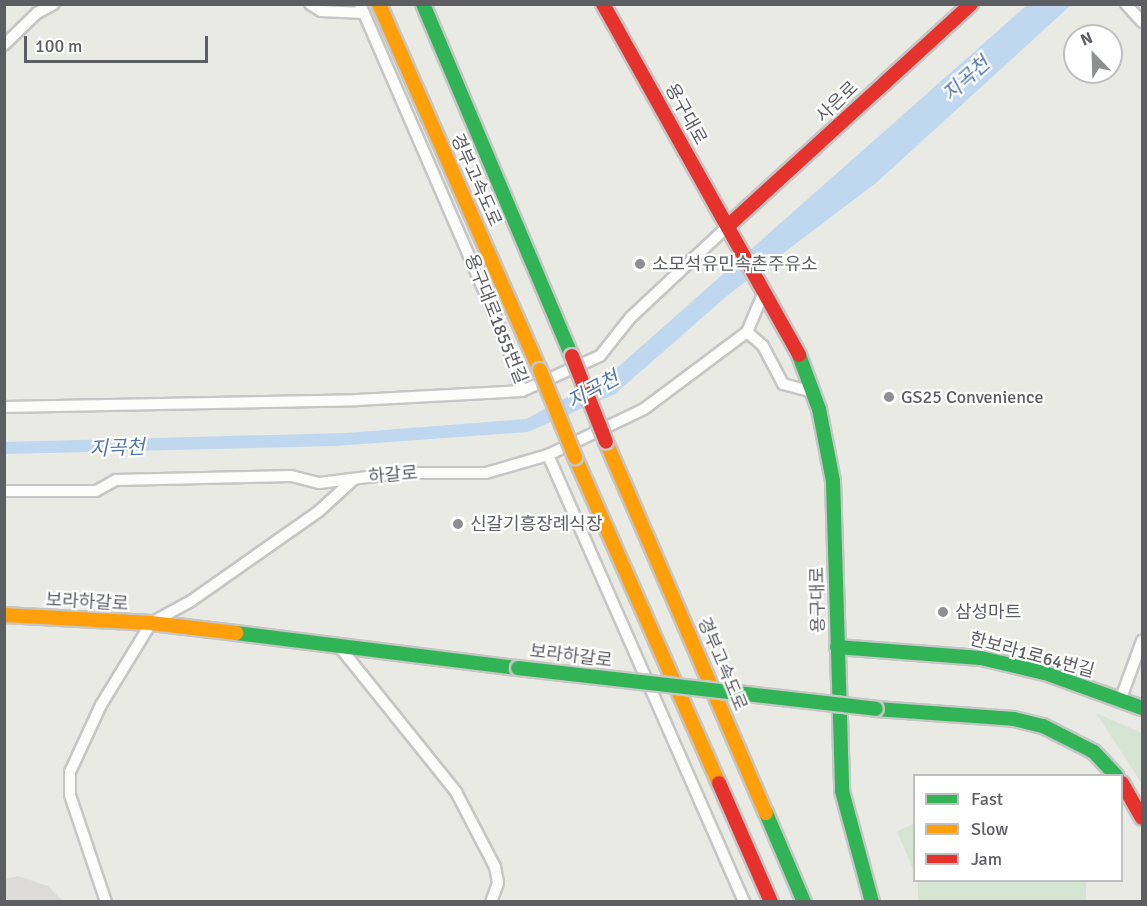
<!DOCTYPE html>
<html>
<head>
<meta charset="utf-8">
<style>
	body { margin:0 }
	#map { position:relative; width:1147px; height:906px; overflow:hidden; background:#eaeae5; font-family:Signika,"Noto Sans KR",sans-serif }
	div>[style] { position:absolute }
	.industrial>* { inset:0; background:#dcdbd8 }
	.green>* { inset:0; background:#d5e4d3; transform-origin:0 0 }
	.water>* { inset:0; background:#bfd7ef }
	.roads { filter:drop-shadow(2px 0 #c6c6c6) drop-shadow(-2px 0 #c6c6c6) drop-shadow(0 2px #c6c6c6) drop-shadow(0 -2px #c6c6c6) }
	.street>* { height:10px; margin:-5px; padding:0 5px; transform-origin:5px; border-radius:5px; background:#fcfcfb }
	.fast>* { height:14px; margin:-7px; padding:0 7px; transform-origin:7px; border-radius:7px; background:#30b455 }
	.slow>* { height:14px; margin:-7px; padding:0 7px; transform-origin:7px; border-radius:7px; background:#ff9f0a }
	.jam>* { height:14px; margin:-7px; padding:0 7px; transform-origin:7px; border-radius:7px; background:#e5322d }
	.bridges { filter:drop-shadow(2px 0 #c7c7c7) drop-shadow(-2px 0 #c7c7c7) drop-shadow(0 2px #c7c7c7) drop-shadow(0 -2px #c7c7c7) }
	.fast-bridge>* { height:14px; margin:-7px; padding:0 7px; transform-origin:7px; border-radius:7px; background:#30b455 }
	.slow-bridge>* { height:14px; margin:-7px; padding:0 7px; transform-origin:7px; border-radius:7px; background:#ff9f0a }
	.jam-bridge>* { height:14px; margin:-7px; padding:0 7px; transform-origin:7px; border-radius:7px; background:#e5322d }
	.dots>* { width:16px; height:16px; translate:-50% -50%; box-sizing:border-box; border:3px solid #fff; border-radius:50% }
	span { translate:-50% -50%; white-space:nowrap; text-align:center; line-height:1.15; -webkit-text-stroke:4.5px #fff; paint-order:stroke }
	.street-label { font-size:18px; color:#5c5e62 }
	.poi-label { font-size:18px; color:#5c5e62 }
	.left { translate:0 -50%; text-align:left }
	.water-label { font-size:20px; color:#5076ab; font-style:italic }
	.frame { position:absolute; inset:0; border:6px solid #5c5e62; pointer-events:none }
	.legend { position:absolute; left:913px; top:774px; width:210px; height:108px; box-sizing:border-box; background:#fff; border:2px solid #bebfc0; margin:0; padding:8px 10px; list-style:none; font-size:18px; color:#5c5e62 }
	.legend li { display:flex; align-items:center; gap:12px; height:30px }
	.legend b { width:30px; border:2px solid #bebfc0 }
	.north { position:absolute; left:1063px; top:24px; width:60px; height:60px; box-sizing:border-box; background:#fff; border:2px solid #bebfc0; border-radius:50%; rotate:337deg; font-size:16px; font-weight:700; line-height:24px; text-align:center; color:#5c5e62 }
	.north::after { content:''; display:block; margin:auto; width:21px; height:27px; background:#8e8f90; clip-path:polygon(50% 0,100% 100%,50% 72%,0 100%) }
	.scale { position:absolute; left:24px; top:36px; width:184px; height:27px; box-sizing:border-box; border:3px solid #5c5e62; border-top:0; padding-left:8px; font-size:18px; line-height:21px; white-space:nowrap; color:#5c5e62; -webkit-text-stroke:4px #fff; paint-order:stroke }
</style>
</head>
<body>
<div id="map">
	<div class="industrial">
		<i style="clip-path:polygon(18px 876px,48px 886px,63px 901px,5px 901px,5px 879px)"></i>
	</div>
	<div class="green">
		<i style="clip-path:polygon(1096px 713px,1142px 733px,1142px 784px)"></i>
		<i style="clip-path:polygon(914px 824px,914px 872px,897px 831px)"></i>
		<i style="left:918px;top:881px;width:168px;height:22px"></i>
	</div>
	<div class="water">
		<i style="clip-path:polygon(1027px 5px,1071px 5px,876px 183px,728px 295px,615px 394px,528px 432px,335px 446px,5px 454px,4px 442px,346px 433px,526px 419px,609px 375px)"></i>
	</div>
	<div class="roads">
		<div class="street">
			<i style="left:310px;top:4px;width:13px;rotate:32deg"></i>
			<i style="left:321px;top:11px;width:43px;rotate:2.7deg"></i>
			<i style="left:360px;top:4px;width:370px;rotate:66.6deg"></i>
			<i style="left:507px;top:344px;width:49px;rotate:72.3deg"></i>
			<i style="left:522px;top:391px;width:85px;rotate:-24.2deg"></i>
			<i style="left:600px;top:356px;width:48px;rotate:-51.7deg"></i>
			<i style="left:630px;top:318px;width:134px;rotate:-43.2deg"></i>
			<i style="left:1126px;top:4px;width:24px;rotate:48deg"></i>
			<i style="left:4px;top:45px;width:46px;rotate:-44.1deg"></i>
			<i style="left:37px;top:13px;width:19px;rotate:-28deg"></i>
			<i style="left:747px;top:332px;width:21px;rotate:41deg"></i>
			<i style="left:763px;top:346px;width:43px;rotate:62.2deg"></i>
			<i style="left:783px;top:384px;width:31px;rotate:15deg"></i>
			<i style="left:747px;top:332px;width:43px;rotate:-67deg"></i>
			<i style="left:4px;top:407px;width:353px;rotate:-1.1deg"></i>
			<i style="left:357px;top:400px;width:165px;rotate:-3.1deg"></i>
			<i style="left:548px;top:455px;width:488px;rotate:66.3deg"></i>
			<i style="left:4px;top:491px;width:92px"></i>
			<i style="left:96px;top:491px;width:23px;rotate:-29deg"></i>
			<i style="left:116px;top:480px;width:175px;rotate:-1.3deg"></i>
			<i style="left:291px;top:476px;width:29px;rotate:14deg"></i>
			<i style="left:319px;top:483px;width:82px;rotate:-7deg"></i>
			<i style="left:400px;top:473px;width:86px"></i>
			<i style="left:486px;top:473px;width:65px;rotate:-16.2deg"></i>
			<i style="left:548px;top:455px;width:106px;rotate:-25.6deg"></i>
			<i style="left:644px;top:409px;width:129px;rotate:-36.8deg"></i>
			<i style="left:338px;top:645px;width:189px;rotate:51.2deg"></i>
			<i style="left:456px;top:792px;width:85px;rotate:62.5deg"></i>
			<i style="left:495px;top:867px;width:16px;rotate:79deg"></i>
			<i style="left:498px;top:883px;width:20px;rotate:110deg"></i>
			<i style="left:1121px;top:698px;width:61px;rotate:-69.8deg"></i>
			<i style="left:106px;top:902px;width:113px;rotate:-108.6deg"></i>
			<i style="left:70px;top:795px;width:23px;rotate:-90deg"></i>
			<i style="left:70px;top:772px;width:74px;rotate:-65.2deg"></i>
			<i style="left:101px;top:705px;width:96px;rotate:-58.6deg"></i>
			<i style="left:151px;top:623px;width:46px;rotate:-28.8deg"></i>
			<i style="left:191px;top:601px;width:156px;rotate:-35.1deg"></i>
			<i style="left:319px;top:511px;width:46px;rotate:-42.4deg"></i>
		</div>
		<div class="fast">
			<i style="left:423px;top:4px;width:382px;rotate:67.1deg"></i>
			<i style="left:799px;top:355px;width:58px;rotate:69.7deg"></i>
			<i style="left:819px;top:409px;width:73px;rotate:79deg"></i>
			<i style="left:833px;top:481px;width:310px;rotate:88.3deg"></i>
			<i style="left:842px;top:791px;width:115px;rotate:74.9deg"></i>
			<i style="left:236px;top:633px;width:284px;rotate:7.1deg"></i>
			<i style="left:837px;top:647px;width:144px;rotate:4.4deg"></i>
			<i style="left:981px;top:658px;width:66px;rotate:13.2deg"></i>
			<i style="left:1045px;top:673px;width:103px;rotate:19.8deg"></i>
			<i style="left:876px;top:709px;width:138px;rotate:4.1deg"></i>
			<i style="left:1014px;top:719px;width:30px;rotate:14deg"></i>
			<i style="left:1043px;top:726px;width:57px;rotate:27deg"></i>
			<i style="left:1094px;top:752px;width:33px;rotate:47deg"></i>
			<i style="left:766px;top:813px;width:97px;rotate:66.9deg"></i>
		</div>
		<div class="slow">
			<i style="left:379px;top:4px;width:400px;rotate:66.3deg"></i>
			<i style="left:606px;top:442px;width:404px;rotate:66.7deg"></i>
			<i style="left:575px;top:457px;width:356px;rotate:66.2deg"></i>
			<i style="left:4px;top:615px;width:147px;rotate:3.1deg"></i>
			<i style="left:151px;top:623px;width:86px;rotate:6.7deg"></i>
		</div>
		<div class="jam">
			<i style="left:603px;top:4px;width:402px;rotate:60.8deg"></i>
			<i style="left:728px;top:226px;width:329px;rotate:-42.4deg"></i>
			<i style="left:719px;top:783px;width:130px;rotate:66.4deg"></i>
			<i style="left:1122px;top:783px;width:40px;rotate:60.3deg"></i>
		</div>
	</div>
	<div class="bridges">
		<div class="fast-bridge">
			<i style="left:518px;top:668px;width:360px;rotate:6.5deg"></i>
		</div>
		<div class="slow-bridge">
			<i style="left:540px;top:370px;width:94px;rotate:68.1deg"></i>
		</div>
		<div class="jam-bridge">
			<i style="left:572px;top:356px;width:92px;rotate:68.4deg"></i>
		</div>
	</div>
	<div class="dots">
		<i style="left:640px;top:264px;background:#8e8f90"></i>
		<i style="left:889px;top:397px;background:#8e8f90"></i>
		<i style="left:458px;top:524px;background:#8e8f90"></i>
		<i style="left:943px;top:612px;background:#8e8f90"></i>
	</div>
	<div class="street-label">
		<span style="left:837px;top:102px;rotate:-44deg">사은로</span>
		<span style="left:686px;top:114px;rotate:61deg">용구대로</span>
		<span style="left:476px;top:180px;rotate:66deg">경부고속도로</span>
		<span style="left:496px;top:319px;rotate:68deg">용구대로1855번길</span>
		<span style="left:393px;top:475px;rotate:-5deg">하갈로</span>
		<span style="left:818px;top:600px;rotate:-91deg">용구대로</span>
		<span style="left:87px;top:602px;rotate:3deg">보라하갈로</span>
		<span style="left:1032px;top:655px;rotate:15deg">한보라1로64번길</span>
		<span style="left:571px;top:656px;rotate:7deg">보라하갈로</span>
		<span style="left:722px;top:664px;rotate:67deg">경부고속도로</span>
	</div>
	<div class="poi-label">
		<span class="left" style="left:652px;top:264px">소모석유민속촌주유소</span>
		<span class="left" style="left:901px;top:397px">GS25 Convenience</span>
		<span class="left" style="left:470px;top:524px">신갈기흥장례식장</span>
		<span class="left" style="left:955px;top:612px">삼성마트</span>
	</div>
	<div class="water-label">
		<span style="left:966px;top:79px;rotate:-42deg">지곡천</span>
		<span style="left:593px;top:390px;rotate:-29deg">지곡천</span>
		<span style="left:117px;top:448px;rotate:-2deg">지곡천</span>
	</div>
	<div class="frame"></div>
	<ul class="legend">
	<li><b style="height:8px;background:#30b455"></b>Fast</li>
	<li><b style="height:8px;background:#ff9f0a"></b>Slow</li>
	<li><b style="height:8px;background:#e5322d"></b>Jam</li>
	</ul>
	<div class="north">N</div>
	<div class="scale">100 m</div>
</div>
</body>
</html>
